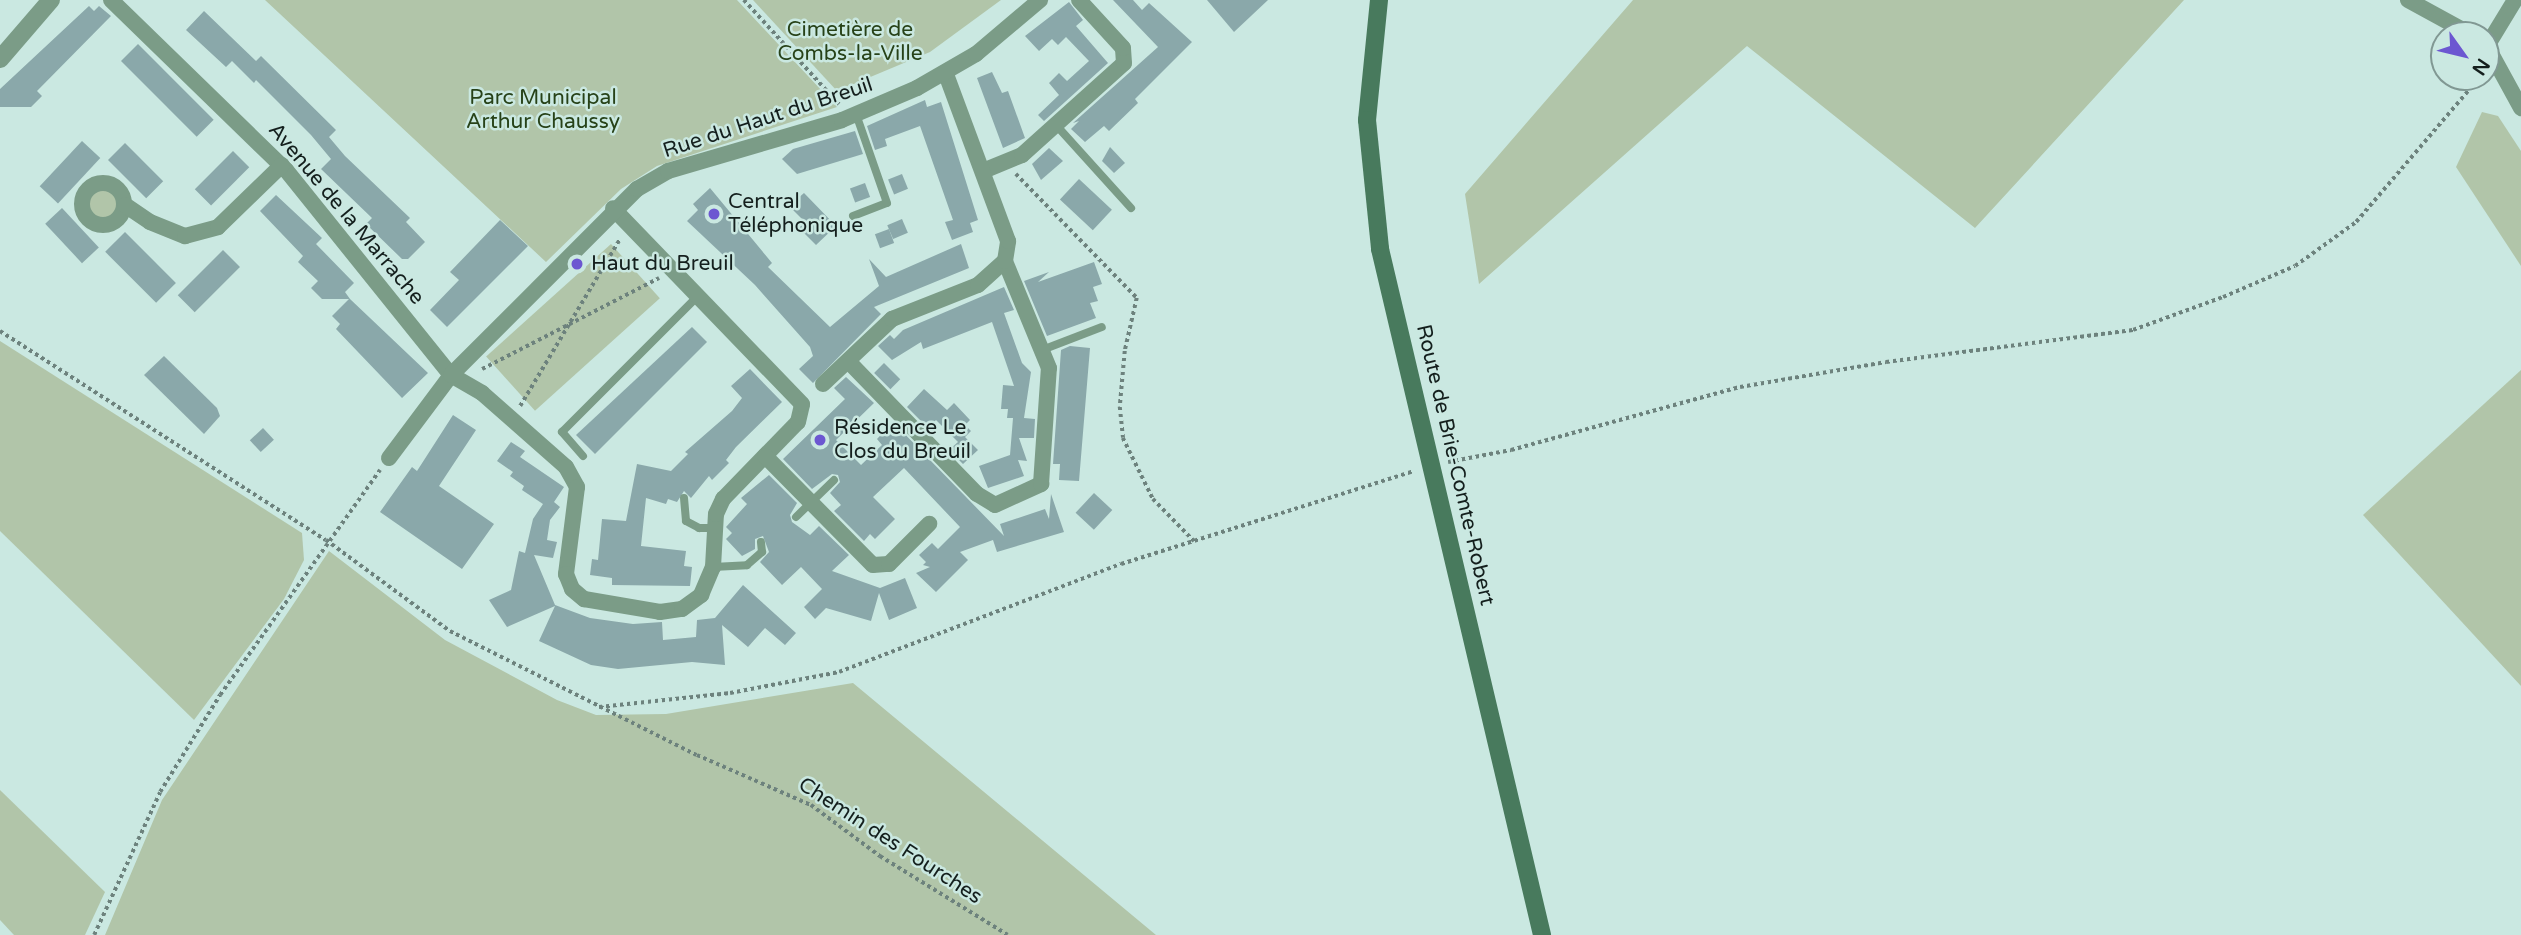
<!DOCTYPE html>
<html>
<head>
<meta charset="utf-8">
<style>
	body { margin:0 }
	#map { position:relative; width:2521px; height:935px; overflow:hidden; background:#cae8e1; font-family:"Varela Round",sans-serif }
	div>[style] { position:absolute }
	.green>* { inset:0; background:#b1c5a9; transform-origin:0 0 }
	.round { border-radius:50% }
	.building>* { inset:0; background:#8aa8aa; transform-origin:0 0 }
	.path>* { height:3.5px; margin-top:-1.75px; transform-origin:0; background:repeating-linear-gradient(90deg,#6d827d 0 3.5px,transparent 0 7px) }
	.service>* { height:8px; margin:-4px; padding:0 4px; transform-origin:4px; border-radius:4px; background:#7b9c87 }
	.minor>* { height:16px; margin:-8px; padding:0 8px; transform-origin:8px; border-radius:8px; background:#7b9c87 }
	.minor>.ring { margin:-8px; padding:0; box-sizing:content-box; background:none; border:16px solid #7b9c87; border-radius:50% }
	.tertiary>* { height:18px; margin:-9px; padding:0 9px; transform-origin:9px; border-radius:9px; background:#7b9c87 }
	.secondary>* { height:18px; margin:-9px; padding:0 9px; transform-origin:9px; border-radius:9px; background:#487a5d }
	.dots>* { width:19px; height:19px; translate:-50% -50%; box-sizing:border-box; border:4px solid #cae8e1; border-radius:50% }
	span { translate:-50% -50%; white-space:nowrap; text-align:center; line-height:1.15; -webkit-text-stroke:5px #cae8e1; paint-order:stroke }
	.park-label { font-size:21px; color:#274218 }
	.street-label { font-size:21px; color:#141f1d }
	.poi-label { font-size:21px; color:#141f1d }
	.left { translate:0 -50%; text-align:left }
	.north { position:absolute; left:2430px; top:21px; width:70px; height:70px; box-sizing:border-box; background:#cae8e1; border:2px solid #819893; border-radius:50%; rotate:124deg; font-size:19px; font-weight:700; line-height:28px; text-align:center; color:#141f1d }
	.north::after { content:''; display:block; margin:auto; width:24px; height:32px; background:#6c57d1; clip-path:polygon(50% 0,100% 100%,50% 72%,0 100%) }
</style>
</head>
<body>
<div id="map">
	<div class="green">
		<i style="clip-path:polygon(265px 0,737px 0,837px 107px,657px 166px,621px 189px,546px 262px)"></i>
		<i style="clip-path:polygon(753px 0,1001px 0,930px 52px,837px 91px)"></i>
		<i style="clip-path:polygon(1633px 0,2184px 0,1975px 228px,1747px 46px,1479px 284px,1465px 194px)"></i>
		<i style="clip-path:polygon(2482px 112px,2498px 116px,2521px 151px,2521px 266px,2456px 167px)"></i>
		<i class="round" style="left:88px;top:190px;width:30px;height:30px"></i>
		<i style="left:611px;top:244px;width:73px;height:168px;rotate:48deg"></i>
		<i style="clip-path:polygon(0 341px,302px 533px,304px 560px,284px 599px,194px 720px,0 531px)"></i>
		<i style="clip-path:polygon(2521px 370px,2521px 686px,2363px 515px)"></i>
		<i style="clip-path:polygon(329px 551px,445px 640px,557px 700px,596px 715px,666px 714px,853px 683px,1156px 935px,105px 935px,162px 800px)"></i>
		<i style="clip-path:polygon(0 790px,105px 892px,85px 935px,14px 935px,0 920px)"></i>
	</div>
	<div class="building">
		<i style="clip-path:polygon(1113px 0,1133px 0,1142px 10px,1149px 3px,1192px 42px,1135px 99px,1138px 103px,1109px 131px,1104px 126px,1085px 142px,1071px 129px,1079px 121px,1073px 123px,1158px 47px)"></i>
		<i style="clip-path:polygon(1207px 0,1268px 0,1234px 32px)"></i>
		<i style="clip-path:polygon(1069px 2px,1083px 20px,1076px 26px,1108px 63px,1044px 121px,1038px 115px,1059px 95px,1049px 83px,1059px 73px,1067px 81px,1089px 61px,1066px 37px,1058px 45px,1052px 39px,1039px 51px,1025px 36px)"></i>
		<i style="clip-path:polygon(89px 6px,94px 11px,99px 6px,111px 16px,37px 91px,42px 96px,31px 107px,0 107px,0 89px)"></i>
		<i style="clip-path:polygon(204px 11px,256px 61px,261px 56px,336px 130px,329px 137px,345px 156px,410px 218px,406px 222px,425px 242px,408px 259px,402px 259px,366px 224px,372px 218px,321px 169px,331px 159px,311px 135px,256px 80px,254px 83px,232px 61px,226px 67px,186px 30px)"></i>
		<i style="left:138px;top:44px;width:107px;height:24px;rotate:45deg"></i>
		<i style="clip-path:polygon(992px 72px,1002px 93px,1008px 91px,1025px 138px,1003px 148px,977px 78px)"></i>
		<i style="clip-path:polygon(925px 100px,927px 107px,941px 102px,978px 220px,970px 223px,973px 232px,952px 240px,945px 222px,953px 220px,920px 126px,885px 139px,887px 146px,875px 150px,867px 126px)"></i>
		<i style="clip-path:polygon(855px 131px,863px 154px,797px 174px,782px 159px,793px 149px)"></i>
		<i style="left:82px;top:141px;width:25px;height:62px;rotate:43deg"></i>
		<i style="left:125px;top:143px;width:54px;height:24px;rotate:45deg"></i>
		<i style="clip-path:polygon(1110px 147px,1125px 163px,1114px 173px,1102px 161px)"></i>
		<i style="clip-path:polygon(1049px 148px,1063px 161px,1041px 180px,1032px 164px)"></i>
		<i style="left:233px;top:151px;width:23px;height:54px;rotate:45deg"></i>
		<i style="left:902px;top:174px;width:16px;height:15px;rotate:68deg"></i>
		<i style="left:1079px;top:179px;width:45px;height:28px;rotate:43deg"></i>
		<i style="left:865px;top:183px;width:15px;height:16px;rotate:70deg"></i>
		<i style="clip-path:polygon(710px 188px,772px 263px,768px 267px,830px 327px,879px 286px,869px 259px,886px 277px,961px 244px,969px 268px,874px 307px,881px 314px,813px 383px,799px 369px,813px 356px,810px 347px,755px 285px,687px 221px,698px 210px,693px 204px)"></i>
		<i style="clip-path:polygon(804px 193px,836px 226px,816px 245px,799px 228px,805px 222px,789px 206px)"></i>
		<i style="clip-path:polygon(276px 195px,322px 238px,316px 244px,354px 283px,345px 292px,350px 299px,428px 373px,402px 398px,336px 329px,340px 324px,332px 316px,349px 299px,322px 299px,311px 288px,318px 281px,298px 262px,303px 256px,260px 211px)"></i>
		<i style="left:62px;top:208px;width:54px;height:23px;rotate:47deg"></i>
		<i style="left:902px;top:219px;width:15px;height:16px;rotate:67deg"></i>
		<i style="clip-path:polygon(500px 220px,528px 246px,447px 327px,430px 310px,459px 280px,450px 272px)"></i>
		<i style="left:889px;top:229px;width:15px;height:15px;rotate:70deg"></i>
		<i style="left:125px;top:232px;width:72px;height:28px;rotate:45deg"></i>
		<i style="left:223px;top:250px;width:24px;height:64px;rotate:45deg"></i>
		<i style="clip-path:polygon(1094px 262px,1102px 284px,1093px 287px,1098px 301px,1090px 303px,1096px 318px,1047px 336px,1024px 281px,1049px 272px,1038px 282px)"></i>
		<i style="clip-path:polygon(1004px 287px,1014px 310px,1004px 313px,1022px 363px,1031px 372px,1024px 418px,1035px 419px,1034px 438px,1019px 438px,1027px 461px,1018px 460px,1024px 476px,988px 488px,979px 466px,1010px 455px,1013px 418px,1007px 418px,1008px 409px,1001px 409px,1003px 385px,1014px 386px,992px 322px,923px 349px,921px 342px,892px 360px,878px 346px,890px 335px,894px 339px,903px 330px)"></i>
		<i style="clip-path:polygon(692px 327px,707px 342px,595px 454px,576px 435px)"></i>
		<i style="clip-path:polygon(1070px 346px,1090px 348px,1079px 481px,1059px 480px,1060px 464px,1053px 464px,1061px 350px)"></i>
		<i style="clip-path:polygon(164px 356px,217px 408px,220px 416px,204px 434px,144px 375px)"></i>
		<i style="left:884px;top:363px;width:23px;height:14px;rotate:45deg"></i>
		<i style="clip-path:polygon(750px 369px,782px 402px,736px 447px,726px 460px,729px 463px,712px 480px,709px 476px,691px 498px,684px 491px,677px 502px,668px 499px,666px 504px,646px 498px,641px 546px,686px 551px,684px 566px,692px 567px,690px 586px,612px 585px,612px 578px,590px 575px,592px 559px,598px 560px,602px 519px,626px 521px,637px 464px,671px 471px,688px 454px,685px 452px,732px 411px,742px 398px,731px 386px)"></i>
		<i style="clip-path:polygon(846px 377px,874px 403px,836px 440px,861px 465px,882px 445px,877px 439px,893px 422px,1004px 536px,1000px 524px,1045px 509px,1049px 519px,1051px 494px,1064px 532px,997px 552px,993px 540px,960px 552px,968px 560px,936px 592px,916px 573px,930px 567px,923px 565px,926px 562px,919px 555px,932px 543px,938px 549px,960px 527px,904px 468px,873px 497px,895px 519px,875px 539px,870px 534px,864px 541px,834px 511px,841px 505px,830px 493px,840px 482px,838px 475px,832px 474px,812px 489px,783px 459px,845px 399px,834px 388px)"></i>
		<i style="clip-path:polygon(924px 389px,947px 410px,954px 403px,970px 420px,965px 425px,971px 431px,965px 437px,978px 450px,963px 464px,949px 450px,958px 442px,936px 420px,928px 428px,907px 407px)"></i>
		<i style="clip-path:polygon(453px 415px,476px 430px,439px 486px,494px 524px,462px 569px,380px 512px,412px 467px,417px 471px)"></i>
		<i style="left:263px;top:428px;width:16px;height:18px;rotate:47deg"></i>
		<i style="clip-path:polygon(511px 442px,525px 451px,520px 457px,564px 487px,554px 502px,560px 507px,550px 520px,547px 540px,557px 542px,553px 558px,534px 555px,555px 605px,590px 618px,633px 624px,662px 622px,663px 640px,696px 637px,697px 620px,715px 618px,743px 585px,796px 633px,785px 645px,765px 628px,748px 647px,722px 625px,725px 665px,692px 662px,618px 669px,591px 665px,539px 641px,555px 606px,507px 627px,489px 600px,511px 590px,519px 551px,525px 553px,533px 519px,543px 504px,522px 490px,524px 486px,510px 476px,513px 472px,497px 461px)"></i>
		<i style="clip-path:polygon(769px 475px,797px 503px,790px 515px,792px 522px,810px 535px,819px 526px,849px 555px,832px 571px,880px 588px,905px 578px,917px 608px,889px 620px,879px 593px,871px 621px,826px 608px,815px 619px,804px 607px,822px 589px,801px 567px,782px 585px,760px 562px,769px 552px,763px 536px,755px 539px,755px 549px,742px 556px,726px 539px,732px 533px,726px 527px,747px 504px,741px 498px)"></i>
		<i style="left:1094px;top:493px;width:25px;height:27px;rotate:43deg"></i>
	</div>
	<div class="path">
		<i style="left:744px;top:0;width:141px;rotate:47.6deg"></i>
		<i style="left:1016px;top:174px;width:173px;rotate:45.7deg"></i>
		<i style="left:1137px;top:298px;width:54px;rotate:102.8deg"></i>
		<i style="left:1125px;top:351px;width:56px;rotate:95.1deg"></i>
		<i style="left:1120px;top:407px;width:31px;rotate:84deg"></i>
		<i style="left:1123px;top:438px;width:68px;rotate:63.8deg"></i>
		<i style="left:1153px;top:499px;width:59px;rotate:45.7deg"></i>
		<i style="left:0;top:331px;width:387px;rotate:32.7deg"></i>
		<i style="left:326px;top:540px;width:154px;rotate:36.3deg"></i>
		<i style="left:450px;top:631px;width:276px;rotate:26.7deg"></i>
		<i style="left:697px;top:755px;width:124px;rotate:23.7deg"></i>
		<i style="left:811px;top:805px;width:86px;rotate:36.5deg"></i>
		<i style="left:880px;top:856px;width:150px;rotate:31.7deg"></i>
		<i style="left:482px;top:369px;width:199px;rotate:-27.2deg"></i>
		<i style="left:520px;top:406px;width:195px;rotate:-59.1deg"></i>
		<i style="left:1448px;top:462px;width:64px;rotate:-10.8deg"></i>
		<i style="left:1511px;top:450px;width:238px;rotate:-15.4deg"></i>
		<i style="left:1740px;top:387px;width:148px;rotate:-9.7deg"></i>
		<i style="left:1886px;top:362px;width:249px;rotate:-7.4deg"></i>
		<i style="left:2133px;top:330px;width:96px;rotate:-20.1deg"></i>
		<i style="left:2223px;top:297px;width:78px;rotate:-23.3deg"></i>
		<i style="left:2295px;top:266px;width:75px;rotate:-35.8deg"></i>
		<i style="left:2356px;top:222px;width:191px;rotate:-49.5deg"></i>
		<i style="left:599px;top:707px;width:132px;rotate:-6.1deg"></i>
		<i style="left:730px;top:693px;width:111px;rotate:-10.9deg"></i>
		<i style="left:839px;top:672px;width:302px;rotate:-21deg"></i>
		<i style="left:1121px;top:564px;width:307px;rotate:-17.6deg"></i>
		<i style="left:94px;top:935px;width:157px;rotate:-65.2deg"></i>
		<i style="left:160px;top:792px;width:114px;rotate:-58.3deg"></i>
		<i style="left:220px;top:695px;width:276px;rotate:-54.6deg"></i>
	</div>
	<div class="service">
		<i style="left:1056px;top:125px;width:112px;rotate:47.9deg"></i>
		<i style="left:853px;top:216px;width:36px;rotate:-21deg"></i>
		<i style="left:887px;top:203px;width:94px;rotate:-109.2deg"></i>
		<i style="left:1042px;top:350px;width:64px;rotate:-21deg"></i>
		<i style="left:583px;top:456px;width:32px;rotate:-131deg"></i>
		<i style="left:562px;top:432px;width:191px;rotate:-45deg"></i>
		<i style="left:684px;top:498px;width:23px;rotate:85deg"></i>
		<i style="left:686px;top:521px;width:15px;rotate:28deg"></i>
		<i style="left:699px;top:528px;width:16px"></i>
		<i style="left:796px;top:517px;width:53px;rotate:-44.2deg"></i>
		<i style="left:713px;top:567px;width:34px;rotate:-3deg"></i>
		<i style="left:747px;top:565px;width:20px;rotate:-41deg"></i>
		<i style="left:762px;top:552px;width:10px;rotate:-96deg"></i>
	</div>
	<div class="minor">
		<i style="left:111px;top:0;width:244px;rotate:44.2deg"></i>
		<i style="left:286px;top:170px;width:263px;rotate:51.2deg"></i>
		<i style="left:451px;top:375px;width:36px;rotate:30deg"></i>
		<i style="left:482px;top:393px;width:112px;rotate:41.4deg"></i>
		<i style="left:566px;top:467px;width:23px;rotate:61deg"></i>
		<i style="left:577px;top:487px;width:88px;rotate:97.2deg"></i>
		<i style="left:566px;top:574px;width:16px;rotate:68deg"></i>
		<i style="left:572px;top:589px;width:16px;rotate:40deg"></i>
		<i style="left:584px;top:599px;width:77px;rotate:9.7deg"></i>
		<i style="left:660px;top:612px;width:22px;rotate:-8deg"></i>
		<i style="left:682px;top:609px;width:24px;rotate:-36deg"></i>
		<i style="left:701px;top:595px;width:30px;rotate:-67deg"></i>
		<i style="left:713px;top:567px;width:53px;rotate:-86.8deg"></i>
		<i style="left:716px;top:514px;width:17px;rotate:-65deg"></i>
		<i style="left:723px;top:499px;width:107px;rotate:-45.8deg"></i>
		<i style="left:798px;top:422px;width:18px;rotate:-77deg"></i>
		<i style="left:802px;top:404px;width:272px;rotate:-134deg"></i>
		<i style="left:2408px;top:0;width:73px;rotate:28.7deg"></i>
		<i style="left:2487px;top:46px;width:71px;rotate:61.3deg"></i>
		<i style="left:2487px;top:46px;width:54px;rotate:-58.7deg"></i>
		<i style="left:983px;top:171px;width:42px;rotate:-22.3deg"></i>
		<i style="left:1022px;top:155px;width:137px;rotate:-42deg"></i>
		<i style="left:1124px;top:63px;width:15px;rotate:-94deg"></i>
		<i style="left:1123px;top:48px;width:65px;rotate:-132.5deg"></i>
		<i class="ring" style="left:82px;top:183px;width:26px;height:26px"></i>
		<i style="left:125px;top:205px;width:30px;rotate:34deg"></i>
		<i style="left:150px;top:222px;width:38px;rotate:22deg"></i>
		<i style="left:185px;top:236px;width:34px;rotate:-15deg"></i>
		<i style="left:218px;top:227px;width:89px;rotate:-44.1deg"></i>
		<i style="left:848px;top:361px;width:185px;rotate:45.9deg"></i>
		<i style="left:977px;top:494px;width:21px;rotate:31deg"></i>
		<i style="left:995px;top:505px;width:51px;rotate:-24.5deg"></i>
		<i style="left:1041px;top:484px;width:116px;rotate:-86.1deg"></i>
		<i style="left:1049px;top:368px;width:116px;rotate:-112.4deg"></i>
		<i style="left:823px;top:384px;width:95px;rotate:-43.3deg"></i>
		<i style="left:892px;top:319px;width:92px;rotate:-21.6deg"></i>
		<i style="left:978px;top:285px;width:36px;rotate:-42deg"></i>
		<i style="left:1005px;top:261px;width:20px;rotate:-81deg"></i>
		<i style="left:1008px;top:241px;width:180px;rotate:-110.4deg"></i>
		<i style="left:765px;top:456px;width:153px;rotate:45.3deg"></i>
		<i style="left:873px;top:565px;width:16px;rotate:-4deg"></i>
		<i style="left:889px;top:564px;width:57px;rotate:-45deg"></i>
		<i style="left:389px;top:458px;width:104px;rotate:-53.2deg"></i>
		<i style="left:451px;top:375px;width:263px;rotate:-45deg"></i>
		<i style="left:637px;top:189px;width:36px;rotate:-30deg"></i>
		<i style="left:668px;top:171px;width:181px;rotate:-16.3deg"></i>
		<i style="left:842px;top:120px;width:82px;rotate:-23.1deg"></i>
		<i style="left:917px;top:88px;width:68px;rotate:-30deg"></i>
		<i style="left:976px;top:54px;width:84px;rotate:-40.2deg"></i>
	</div>
	<div class="tertiary">
		<i style="left:0;top:59px;width:78px;rotate:-49.2deg"></i>
	</div>
	<div class="secondary">
		<i style="left:1379px;top:0;width:121px;rotate:95.7deg"></i>
		<i style="left:1367px;top:120px;width:130px;rotate:84.2deg"></i>
		<i style="left:1380px;top:249px;width:705px;rotate:76.71deg"></i>
	</div>
	<div class="dots">
		<i style="left:714px;top:214px;background:#6c57d1"></i>
		<i style="left:577px;top:264px;background:#6c57d1"></i>
		<i style="left:820px;top:440px;background:#6c57d1"></i>
	</div>
	<div class="park-label">
		<span style="left:850px;top:42px">Cimetière de<br>Combs-la-Ville</span>
		<span style="left:543px;top:110px">Parc Municipal<br>Arthur Chaussy</span>
	</div>
	<div class="street-label">
		<span style="left:768px;top:118px;rotate:-18deg">Rue du Haut du Breuil</span>
		<span style="left:346px;top:214px;rotate:50deg">Avenue de la Marrache</span>
		<span style="left:1455px;top:465px;rotate:77deg">Route de Brie-Comte-Robert</span>
		<span style="left:890px;top:841px;rotate:33deg">Chemin des Fourches</span>
	</div>
	<div class="poi-label">
		<span class="left" style="left:728px;top:214px">Central<br>Téléphonique</span>
		<span class="left" style="left:591px;top:264px">Haut du Breuil</span>
		<span class="left" style="left:834px;top:440px">Résidence Le<br>Clos du Breuil</span>
	</div>
	<div class="north">N</div>
</div>
</body>
</html>
